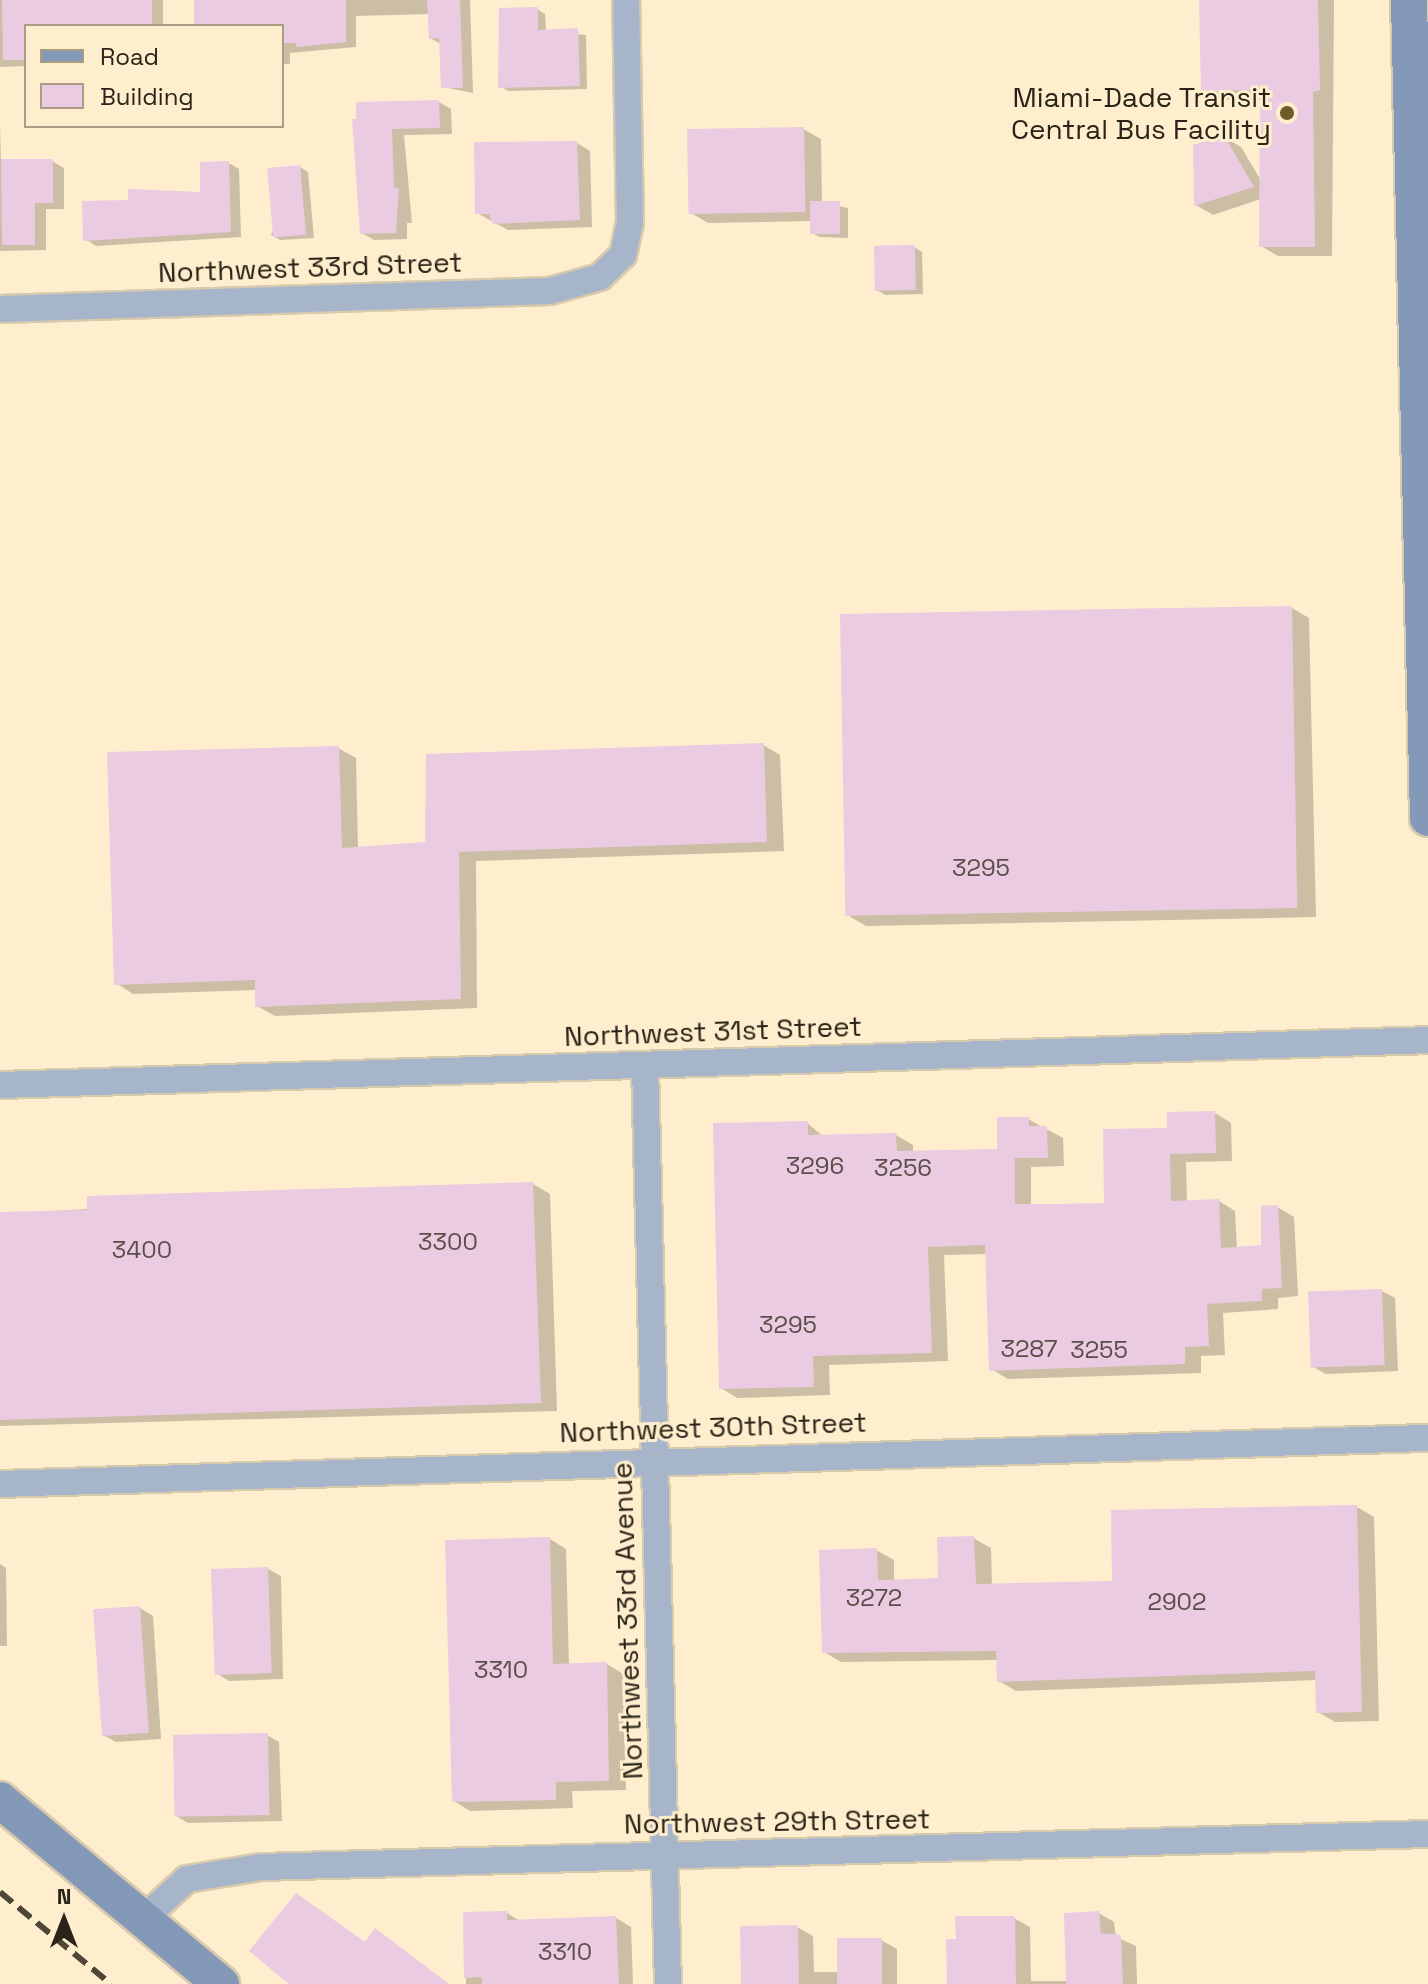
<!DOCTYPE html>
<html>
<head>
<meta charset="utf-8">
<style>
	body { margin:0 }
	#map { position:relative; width:1428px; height:1984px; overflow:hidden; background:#feeece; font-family:"Space Grotesk",sans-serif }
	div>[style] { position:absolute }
	.shadow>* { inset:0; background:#0003 }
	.building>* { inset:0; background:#eacbe1; transform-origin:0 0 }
	.roads { filter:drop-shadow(2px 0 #d8caad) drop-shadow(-2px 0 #d8caad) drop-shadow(0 2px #d8caad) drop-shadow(0 -2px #d8caad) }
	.minor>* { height:26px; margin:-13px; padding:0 13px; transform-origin:13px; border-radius:13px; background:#a7b5ca }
	.secondary>* { height:36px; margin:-18px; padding:0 18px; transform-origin:18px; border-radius:18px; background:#8498b7 }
	.rail>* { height:6px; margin-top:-3px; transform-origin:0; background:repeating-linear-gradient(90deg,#4e4637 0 16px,transparent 0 24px) }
	.dots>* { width:22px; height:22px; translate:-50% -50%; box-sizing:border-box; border:4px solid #feeece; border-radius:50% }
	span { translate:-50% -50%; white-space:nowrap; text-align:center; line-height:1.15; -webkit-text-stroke:6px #feeece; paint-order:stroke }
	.number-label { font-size:24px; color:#5a4e4a }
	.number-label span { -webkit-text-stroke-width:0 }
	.poi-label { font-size:28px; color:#2a2418 }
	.right { translate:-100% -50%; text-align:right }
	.street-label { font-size:28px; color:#2a2418 }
	.legend { position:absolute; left:24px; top:24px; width:260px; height:104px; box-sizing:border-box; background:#feeece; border:2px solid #a99d85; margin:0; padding:10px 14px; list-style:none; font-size:24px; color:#2a2418 }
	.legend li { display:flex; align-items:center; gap:16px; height:40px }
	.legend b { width:40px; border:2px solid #a99d85 }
	.north { position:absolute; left:24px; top:1880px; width:80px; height:80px; -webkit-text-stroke:6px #feeece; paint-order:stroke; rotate:0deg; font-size:22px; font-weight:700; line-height:32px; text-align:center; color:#2a2418 }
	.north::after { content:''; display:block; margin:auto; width:28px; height:36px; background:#2a2418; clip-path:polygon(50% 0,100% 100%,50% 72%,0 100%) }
</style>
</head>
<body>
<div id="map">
	<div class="shadow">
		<i style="clip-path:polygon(0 0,163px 0,163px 26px,26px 26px,26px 66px,0 67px)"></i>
		<i style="clip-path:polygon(196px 0,470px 0,473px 93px,443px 87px,441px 44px,430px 38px,429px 14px,356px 16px,356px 47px,290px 53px,290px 64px,282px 64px,282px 26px,196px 26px)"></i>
		<i style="clip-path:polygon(1201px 0,1334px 0,1332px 256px,1278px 256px,1261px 246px,1261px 199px,1213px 215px,1196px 205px,1195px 146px,1224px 137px,1241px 147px,1262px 182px,1262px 100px,1220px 100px,1203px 90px)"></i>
		<i style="clip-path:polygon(537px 9px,545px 14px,546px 31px,586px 35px,587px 89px,508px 91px,500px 86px)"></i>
		<i style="clip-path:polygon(439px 102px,451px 109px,452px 134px,404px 135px,412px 223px,407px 223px,407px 239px,374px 240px,362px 233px,354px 121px)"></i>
		<i style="clip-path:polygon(0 125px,1px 161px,52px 161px,64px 168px,64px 209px,46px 209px,46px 250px,0 251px)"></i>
		<i style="clip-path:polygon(803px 129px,821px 139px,822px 203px,848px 208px,848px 238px,820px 237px,812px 233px,812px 221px,708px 223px,691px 213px)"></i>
		<i style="clip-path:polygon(577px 143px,590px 151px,592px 227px,508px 230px,477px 213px)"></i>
		<i style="clip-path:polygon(229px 163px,239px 169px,241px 237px,96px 246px,85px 239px,130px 202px,202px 194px)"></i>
		<i style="clip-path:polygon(300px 167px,308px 172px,314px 238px,280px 240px,271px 235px)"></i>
		<i style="clip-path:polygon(914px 247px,922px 252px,923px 294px,885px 295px,877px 290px)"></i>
		<i style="clip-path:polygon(1292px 608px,1309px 618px,1316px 917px,866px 926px,849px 916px)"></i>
		<i style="clip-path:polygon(763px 745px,780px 755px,784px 851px,476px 861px,477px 1008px,275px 1016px,257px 1006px,257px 990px,133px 994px,116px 983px,338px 748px,356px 758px,358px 849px,427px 844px)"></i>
		<i style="clip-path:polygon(1215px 1113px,1231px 1123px,1232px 1161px,1186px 1162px,1187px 1202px,1219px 1201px,1235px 1211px,1237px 1249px,1263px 1247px,1277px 1207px,1294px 1217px,1298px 1296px,1278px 1298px,1278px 1309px,1223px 1313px,1225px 1355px,1201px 1356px,1201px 1373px,1008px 1379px,991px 1369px,987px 1254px,944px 1255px,948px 1361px,829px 1365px,830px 1395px,737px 1398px,721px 1388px,807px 1123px,824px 1137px,896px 1135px,913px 1145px,913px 1153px,1000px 1150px,1028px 1119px,1063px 1138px,1064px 1166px,1031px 1167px,1031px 1206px,1106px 1205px,1169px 1130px)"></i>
		<i style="clip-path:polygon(533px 1184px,550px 1194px,557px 1411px,0 1426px,0 1214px)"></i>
		<i style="clip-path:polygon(1382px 1291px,1395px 1298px,1398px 1371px,1326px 1374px,1313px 1367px)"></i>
		<i style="clip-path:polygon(1357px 1507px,1374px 1517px,1379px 1721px,1335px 1722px,1318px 1712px,1317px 1680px,1016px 1691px,999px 1681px,998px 1660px,841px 1662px,824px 1652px,876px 1550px,894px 1560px,894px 1582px,940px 1580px,973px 1538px,991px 1548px,992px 1586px,1114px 1583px)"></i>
		<i style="clip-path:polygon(550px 1539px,566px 1549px,569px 1665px,607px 1664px,623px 1674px,626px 1790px,572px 1791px,573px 1808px,470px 1811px,454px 1801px)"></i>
		<i style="clip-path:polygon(0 1564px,6px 1568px,7px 1646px,0 1646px)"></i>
		<i style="clip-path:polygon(268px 1569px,281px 1576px,283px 1679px,229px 1681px,216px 1673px)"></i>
		<i style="clip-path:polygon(140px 1608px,153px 1616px,161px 1739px,116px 1742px,103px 1735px)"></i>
		<i style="clip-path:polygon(267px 1735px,279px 1742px,282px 1821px,188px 1823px,176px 1816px)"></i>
		<i style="clip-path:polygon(507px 1913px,520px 1921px,616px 1918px,631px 1927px,633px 1984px,466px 1984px,465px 1914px)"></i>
		<i style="clip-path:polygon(1099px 1913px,1114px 1922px,1116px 1937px,1136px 1946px,1137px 1984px,949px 1984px,958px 1941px,1014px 1918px,1030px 1927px,1031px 1981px,1068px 1981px)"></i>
		<i style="clip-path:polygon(797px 1927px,813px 1936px,814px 1972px,840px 1972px,881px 1940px,897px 1949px,897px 1984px,743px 1984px)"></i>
	</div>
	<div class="building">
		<i style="clip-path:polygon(2px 0,152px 0,152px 26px,26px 26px,26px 60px,3px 60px)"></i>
		<i style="clip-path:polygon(194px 0,346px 0,346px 42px,296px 47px,296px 43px,282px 43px,282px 26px,194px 26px)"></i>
		<i style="clip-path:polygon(427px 0,460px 0,463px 88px,441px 88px,439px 38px,429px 39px)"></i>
		<i style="clip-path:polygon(1199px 0,1318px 0,1320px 90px,1313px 92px,1315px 247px,1259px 247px,1260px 90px,1201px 91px)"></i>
		<i style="clip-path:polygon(538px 7px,538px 30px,578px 28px,580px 86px,498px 88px,499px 8px)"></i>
		<i style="clip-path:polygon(439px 100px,440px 128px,392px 129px,394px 188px,399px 188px,396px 233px,360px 234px,352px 119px,356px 119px,356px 102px)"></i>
		<i style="left:804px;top:127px;width:85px;height:117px;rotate:89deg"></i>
		<i style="clip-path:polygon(1224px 135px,1254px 187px,1194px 206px,1193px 145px)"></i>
		<i style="clip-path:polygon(577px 141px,580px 220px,493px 224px,489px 214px,475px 214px,474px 142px)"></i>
		<i style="clip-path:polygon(1px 159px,53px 159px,53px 203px,35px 203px,35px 245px,2px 245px)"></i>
		<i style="clip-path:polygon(229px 161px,231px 232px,83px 241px,82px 201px,128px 200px,128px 189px,200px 192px,200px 162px)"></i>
		<i style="left:300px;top:165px;width:70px;height:33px;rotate:85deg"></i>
		<i style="left:810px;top:201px;width:30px;height:33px"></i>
		<i style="left:915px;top:245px;width:45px;height:41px;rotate:89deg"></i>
		<i style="left:1292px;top:606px;width:302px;height:452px;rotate:89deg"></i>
		<i style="clip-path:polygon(764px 743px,767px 842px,459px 852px,461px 999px,255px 1007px,255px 980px,114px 985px,107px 752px,339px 746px,342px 848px,425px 842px,426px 754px)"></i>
		<i style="clip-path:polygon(1215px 1111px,1216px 1153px,1170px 1154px,1171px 1201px,1219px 1199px,1221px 1248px,1261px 1245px,1261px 1206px,1278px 1205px,1282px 1288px,1262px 1289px,1262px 1301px,1207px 1304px,1209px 1346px,1185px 1347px,1185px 1364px,989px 1371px,985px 1245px,928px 1247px,932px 1353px,813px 1356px,814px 1387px,719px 1389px,713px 1123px,808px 1121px,808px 1135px,896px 1133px,897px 1151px,997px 1149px,997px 1117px,1029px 1117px,1029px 1126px,1047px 1126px,1048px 1158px,1015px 1158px,1015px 1204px,1056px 1204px,1104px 1203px,1103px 1129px,1167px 1128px,1167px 1112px)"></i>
		<i style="clip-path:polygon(533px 1182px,541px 1403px,0 1420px,0 1212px,87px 1210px,87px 1196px)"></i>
		<i style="left:1382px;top:1289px;width:76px;height:74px;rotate:88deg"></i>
		<i style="clip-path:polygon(1357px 1505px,1362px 1712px,1316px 1713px,1315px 1671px,997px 1682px,996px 1651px,822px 1653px,819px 1550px,877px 1548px,878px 1580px,938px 1578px,937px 1537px,974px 1536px,976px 1584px,1112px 1581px,1111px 1510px)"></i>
		<i style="clip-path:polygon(550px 1537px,553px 1664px,607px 1662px,609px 1781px,556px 1782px,556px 1800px,452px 1802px,445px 1540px)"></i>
		<i style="left:268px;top:1567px;width:106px;height:57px;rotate:88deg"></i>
		<i style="left:140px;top:1606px;width:127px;height:47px;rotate:86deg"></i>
		<i style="left:268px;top:1733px;width:82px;height:95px;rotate:89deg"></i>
		<i style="clip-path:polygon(296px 1893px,365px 1942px,375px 1928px,449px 1984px,289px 1984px,249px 1951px)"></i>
		<i style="clip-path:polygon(507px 1911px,507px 1920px,616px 1916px,619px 1984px,482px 1984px,482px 1977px,464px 1978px,463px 1912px)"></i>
		<i style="clip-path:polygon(1099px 1911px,1101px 1933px,1121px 1935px,1123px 1984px,1066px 1984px,1064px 1913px)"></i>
		<i style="clip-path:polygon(955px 1916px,1015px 1916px,1016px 1984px,947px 1984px,946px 1939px,956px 1939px)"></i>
		<i style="left:798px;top:1925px;width:59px;height:58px;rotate:89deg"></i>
		<i style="left:882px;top:1938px;width:46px;height:45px;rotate:90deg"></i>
	</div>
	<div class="roads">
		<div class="minor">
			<i style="left:0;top:309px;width:550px;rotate:-1.87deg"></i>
			<i style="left:550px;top:291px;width:52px;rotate:-15.6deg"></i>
			<i style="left:600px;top:277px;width:32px;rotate:-44deg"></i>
			<i style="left:623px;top:255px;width:33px;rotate:-78deg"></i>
			<i style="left:630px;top:223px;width:223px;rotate:-91deg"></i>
			<i style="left:645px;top:1065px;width:919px;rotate:88.57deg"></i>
			<i style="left:0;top:1085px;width:1429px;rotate:-1.8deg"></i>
			<i style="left:0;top:1484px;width:1429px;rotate:-1.85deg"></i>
			<i style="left:143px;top:1919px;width:59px;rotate:-42.3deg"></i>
			<i style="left:187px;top:1879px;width:75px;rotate:-9.2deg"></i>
			<i style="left:261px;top:1867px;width:1167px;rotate:-1.62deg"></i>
		</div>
		<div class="secondary">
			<i style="left:1409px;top:0;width:818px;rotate:88.67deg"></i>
			<i style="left:0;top:1800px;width:288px;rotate:39.8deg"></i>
		</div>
	</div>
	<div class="rail">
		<i style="left:0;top:1892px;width:144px;rotate:39.7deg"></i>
	</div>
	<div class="dots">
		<i style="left:1287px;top:113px;background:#6c5c2a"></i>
	</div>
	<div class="number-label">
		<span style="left:981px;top:868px">3295</span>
		<span style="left:815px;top:1166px">3296</span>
		<span style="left:903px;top:1168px">3256</span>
		<span style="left:448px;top:1242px">3300</span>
		<span style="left:142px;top:1250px">3400</span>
		<span style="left:788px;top:1325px">3295</span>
		<span style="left:1029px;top:1349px">3287</span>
		<span style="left:1099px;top:1350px">3255</span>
		<span style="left:874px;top:1598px">3272</span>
		<span style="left:1177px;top:1602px">2902</span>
		<span style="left:501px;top:1670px">3310</span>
		<span style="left:565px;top:1952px">3310</span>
	</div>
	<div class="poi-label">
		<span class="right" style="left:1271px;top:113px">Miami-Dade Transit<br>Central Bus Facility</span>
	</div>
	<div class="street-label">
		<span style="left:310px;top:267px;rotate:-2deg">Northwest 33rd Street</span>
		<span style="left:713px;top:1031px;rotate:-2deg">Northwest 31st Street</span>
		<span style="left:713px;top:1427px;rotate:-2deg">Northwest 30th Street</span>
		<span style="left:627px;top:1621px;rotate:-92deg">Northwest 33rd Avenue</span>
		<span style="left:777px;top:1821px;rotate:-1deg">Northwest 29th Street</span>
	</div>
	<ul class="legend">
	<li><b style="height:10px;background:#8498b7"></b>Road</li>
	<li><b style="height:22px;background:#eacbe1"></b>Building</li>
	</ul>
	<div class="north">N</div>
</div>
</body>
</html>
